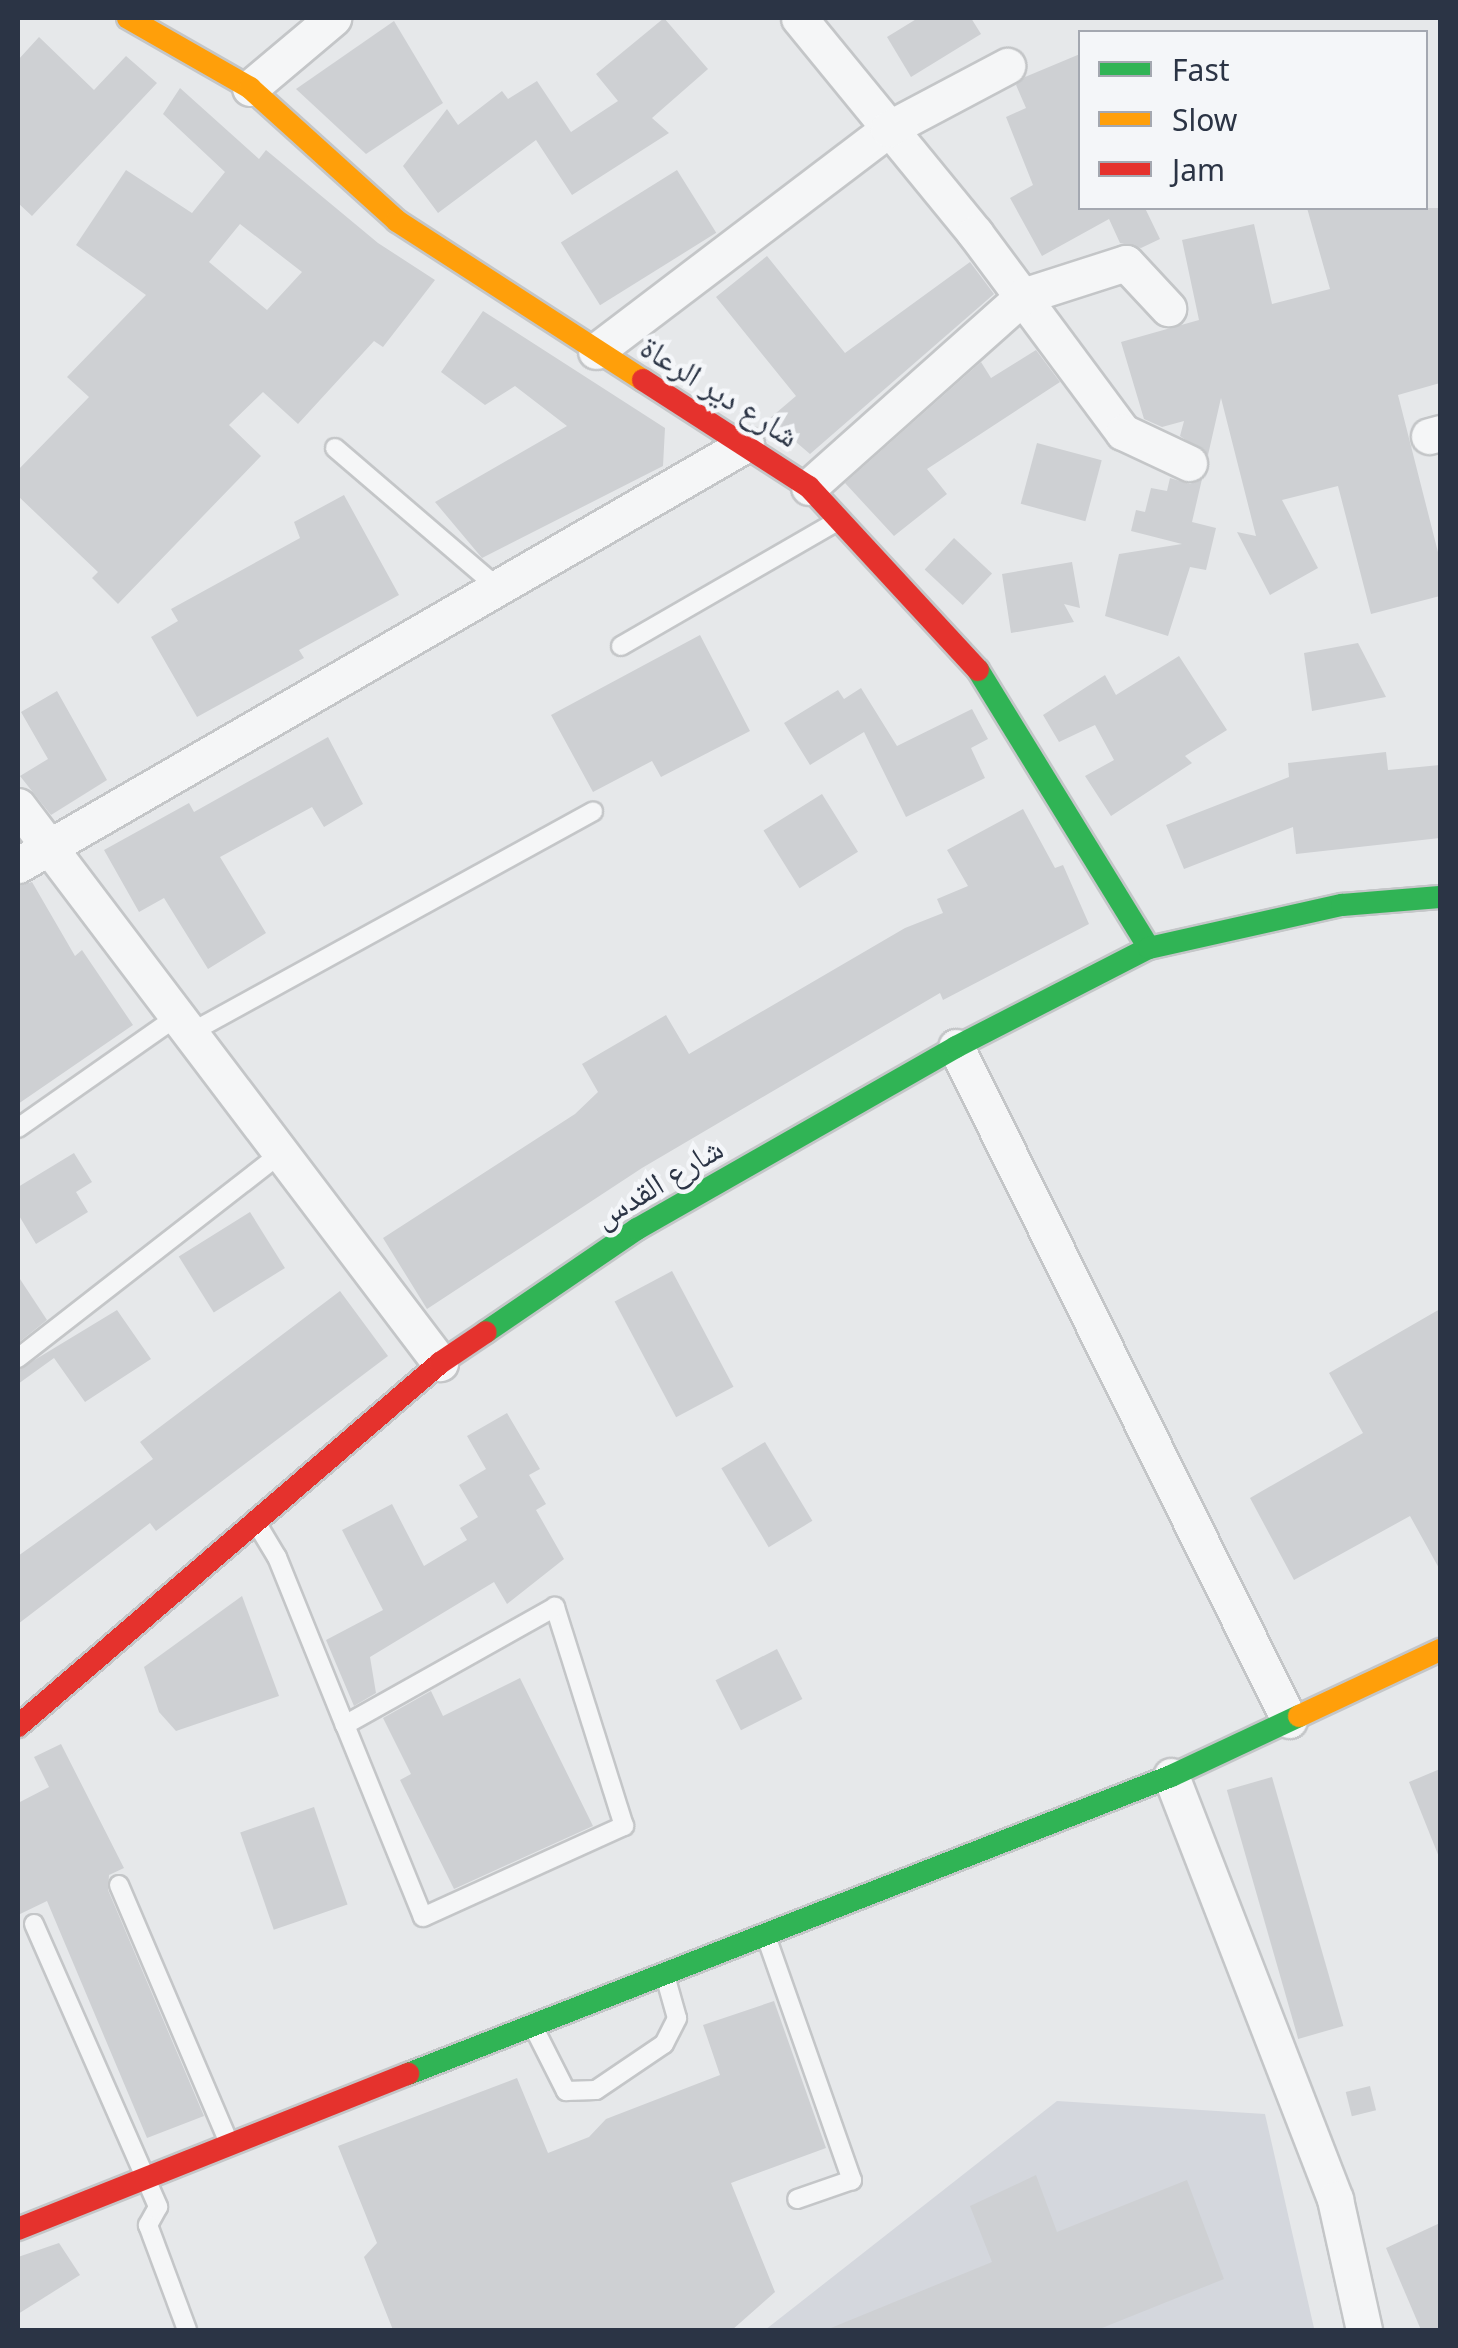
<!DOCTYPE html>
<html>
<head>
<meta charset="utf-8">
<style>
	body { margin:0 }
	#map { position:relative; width:1458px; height:2348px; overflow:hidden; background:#e6e8ea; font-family:"Noto Sans","Noto Naskh Arabic",sans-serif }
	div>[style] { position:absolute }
	.built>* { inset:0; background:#d4d7dd }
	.building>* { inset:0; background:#ced0d3; transform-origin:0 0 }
	.roads { filter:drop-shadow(2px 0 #c4c6c8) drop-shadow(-2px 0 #c4c6c8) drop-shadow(0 2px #c4c6c8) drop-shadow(0 -2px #c4c6c8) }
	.lane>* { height:18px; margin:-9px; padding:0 9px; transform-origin:9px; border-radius:9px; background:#f5f6f7 }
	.street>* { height:35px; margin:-17.5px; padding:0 17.5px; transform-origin:17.5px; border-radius:17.5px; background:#f5f6f7 }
	.fast>* { height:22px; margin:-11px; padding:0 11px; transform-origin:11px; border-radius:11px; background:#30b455 }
	.slow>* { height:22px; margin:-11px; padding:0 11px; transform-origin:11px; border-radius:11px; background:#ff9f0a }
	.jam>* { height:22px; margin:-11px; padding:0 11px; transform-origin:11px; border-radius:11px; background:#e5322d }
	span { translate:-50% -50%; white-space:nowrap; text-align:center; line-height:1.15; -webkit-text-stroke:9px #f4f6f9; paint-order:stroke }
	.street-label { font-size:32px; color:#2b3445 }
	.frame { position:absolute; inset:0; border:20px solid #2b3445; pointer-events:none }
	.legend { position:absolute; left:1078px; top:30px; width:350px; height:180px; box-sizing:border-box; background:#f4f6f9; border:2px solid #a4a8b1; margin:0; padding:12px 18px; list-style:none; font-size:30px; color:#2b3445 }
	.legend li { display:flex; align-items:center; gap:20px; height:50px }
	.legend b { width:50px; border:2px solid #a4a8b1 }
</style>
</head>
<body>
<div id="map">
	<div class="built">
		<i style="clip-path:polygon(1057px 2101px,1265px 2114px,1314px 2328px,1321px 2330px,765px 2330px)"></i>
	</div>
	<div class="building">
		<i style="clip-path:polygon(664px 18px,708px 69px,652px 118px,669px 133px,572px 195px,536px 140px,438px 213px,403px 166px,447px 109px,458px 125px,502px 91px,508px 99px,537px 81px,571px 132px,618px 101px,596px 74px)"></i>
		<i style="clip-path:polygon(918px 18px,971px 18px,981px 34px,911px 77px,887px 37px)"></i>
		<i style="clip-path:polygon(394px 21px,443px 103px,366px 154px,296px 89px)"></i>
		<i style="clip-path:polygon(39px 37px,94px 90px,126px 56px,157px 83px,32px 216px,18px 203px,18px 60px)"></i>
		<i style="clip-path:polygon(1080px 54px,1080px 208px,1145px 208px,1160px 239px,1141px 248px,1120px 243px,1109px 219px,1042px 256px,1010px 198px,1033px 185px,1006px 117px,1026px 108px,1016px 85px,1025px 77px)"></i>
		<i style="clip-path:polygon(evenodd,180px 88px,259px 159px,266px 150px,378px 243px,435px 280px,383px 347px,374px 341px,298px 424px,263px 392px,229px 425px,261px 456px,118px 604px,92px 578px,98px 572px,18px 496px,18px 470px,89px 397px,67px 377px,146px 295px,76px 245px,126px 170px,192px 213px,225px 172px,163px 114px,180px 88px,240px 224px,302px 272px,267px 310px,209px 262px,240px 224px)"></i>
		<i style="left:677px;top:170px;width:74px;height:137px;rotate:58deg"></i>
		<i style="clip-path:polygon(1307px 208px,1440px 208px,1440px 383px,1398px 395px,1440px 560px,1440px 596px,1371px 614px,1338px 486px,1282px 500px,1318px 568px,1270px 595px,1237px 532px,1256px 536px,1221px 398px,1208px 455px,1180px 436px,1184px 421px,1162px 427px,1144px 419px,1121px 342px,1199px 320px,1182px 240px,1254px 224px,1272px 304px,1330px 289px)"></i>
		<i style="clip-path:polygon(767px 256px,845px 353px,970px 262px,994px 294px,810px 454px,769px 419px,796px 396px,716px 297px)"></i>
		<i style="clip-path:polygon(483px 311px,665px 428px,663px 466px,482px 558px,435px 502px,567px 426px,515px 386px,485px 405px,441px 372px)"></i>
		<i style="clip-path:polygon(1036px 350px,1060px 382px,927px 469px,947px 494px,894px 536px,845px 483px,981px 362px,991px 378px)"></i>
		<i style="left:1037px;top:443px;width:67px;height:63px;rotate:15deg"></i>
		<i style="clip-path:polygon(1170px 478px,1190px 484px,1202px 479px,1192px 522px,1216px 528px,1206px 570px,1190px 567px,1168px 636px,1105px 616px,1119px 554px,1182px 544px,1131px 531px,1136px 510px,1145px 512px,1151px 488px,1167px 491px)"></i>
		<i style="clip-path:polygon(344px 495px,399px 595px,299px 650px,304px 658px,197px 717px,151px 637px,178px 621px,171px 609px,300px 538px,294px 522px)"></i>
		<i style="left:954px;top:538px;width:52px;height:43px;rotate:43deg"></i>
		<i style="clip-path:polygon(1072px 562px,1080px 608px,1064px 604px,1074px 622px,1011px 633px,1002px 574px)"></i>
		<i style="clip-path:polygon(700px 635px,750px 731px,661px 777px,652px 761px,593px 792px,551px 715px)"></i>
		<i style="clip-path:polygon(1358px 643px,1386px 697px,1312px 711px,1304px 653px)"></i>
		<i style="clip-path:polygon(1179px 656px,1227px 730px,1185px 756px,1192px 763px,1111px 816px,1085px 776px,1114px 760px,1095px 725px,1059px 742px,1043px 715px,1105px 675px,1116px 695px)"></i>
		<i style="clip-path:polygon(861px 688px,897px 746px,972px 709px,988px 739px,971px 748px,985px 778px,906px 817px,864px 732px,810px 765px,784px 723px,838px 690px,844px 699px)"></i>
		<i style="clip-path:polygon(57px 691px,107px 780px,51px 815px,20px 776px,48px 759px,21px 712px)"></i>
		<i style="clip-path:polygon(328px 737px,363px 804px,324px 827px,312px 807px,220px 857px,266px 933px,208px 969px,164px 898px,139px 912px,104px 850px,189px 803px,194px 812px)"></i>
		<i style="clip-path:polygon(1386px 752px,1388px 770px,1440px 765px,1440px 838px,1296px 854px,1293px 827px,1184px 869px,1166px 825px,1289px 777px,1288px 763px)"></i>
		<i style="left:822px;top:794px;width:68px;height:69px;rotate:58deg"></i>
		<i style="clip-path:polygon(1023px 809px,1055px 868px,1063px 865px,1089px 924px,943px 1000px,940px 993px,642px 1168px,427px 1309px,383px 1238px,575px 1114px,598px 1092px,582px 1064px,666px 1015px,689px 1054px,905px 928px,943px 913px,937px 899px,968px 886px,947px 850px)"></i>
		<i style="clip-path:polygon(32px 882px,75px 956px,82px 950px,133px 1025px,18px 1104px,18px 886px)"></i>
		<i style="clip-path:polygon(74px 1153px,92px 1182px,76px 1192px,88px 1212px,36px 1244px,18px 1214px,18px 1187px)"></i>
		<i style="left:250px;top:1212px;width:66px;height:84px;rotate:58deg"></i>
		<i style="left:672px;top:1271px;width:131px;height:65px;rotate:62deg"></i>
		<i style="clip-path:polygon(18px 1276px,47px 1320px,18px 1343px)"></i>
		<i style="clip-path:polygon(340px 1291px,388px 1356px,156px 1531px,150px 1523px,18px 1624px,18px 1556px,153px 1459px,140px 1442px)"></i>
		<i style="clip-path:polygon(1440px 1309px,1440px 1570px,1410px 1516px,1294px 1580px,1250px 1498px,1363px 1433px,1329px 1373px)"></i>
		<i style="clip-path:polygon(117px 1310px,151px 1359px,85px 1402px,54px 1358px,18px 1384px,18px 1370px)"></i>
		<i style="clip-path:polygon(507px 1413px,540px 1469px,529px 1475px,546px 1504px,536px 1510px,564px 1559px,507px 1604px,494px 1582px,370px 1657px,376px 1693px,354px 1706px,326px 1640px,383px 1610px,342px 1530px,392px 1504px,424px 1566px,467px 1540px,460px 1528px,478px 1517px,459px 1485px,486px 1469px,467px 1436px)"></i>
		<i style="left:765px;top:1442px;width:92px;height:51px;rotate:59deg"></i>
		<i style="clip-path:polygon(242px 1596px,279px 1696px,176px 1731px,159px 1712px,144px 1667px)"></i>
		<i style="left:777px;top:1649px;width:56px;height:69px;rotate:63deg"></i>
		<i style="clip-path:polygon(520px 1678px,593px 1826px,454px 1889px,400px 1780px,411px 1774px,383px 1718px,431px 1691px,443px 1716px)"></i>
		<i style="clip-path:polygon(61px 1744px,124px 1868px,109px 1875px,108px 1890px,204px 2116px,147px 2138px,47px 1901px,18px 1915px,18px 1803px,49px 1787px,34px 1757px)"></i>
		<i style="clip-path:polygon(1440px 1769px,1440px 1857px,1439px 1857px,1409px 1782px)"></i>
		<i style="left:1272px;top:1777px;width:259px;height:47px;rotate:74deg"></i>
		<i style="left:314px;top:1807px;width:103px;height:78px;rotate:71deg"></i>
		<i style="clip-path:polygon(774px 2001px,826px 2148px,731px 2183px,775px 2292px,732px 2330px,393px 2330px,364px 2257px,377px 2243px,338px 2146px,517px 2078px,548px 2153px,589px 2137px,606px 2119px,720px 2075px,703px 2025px)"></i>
		<i style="left:1370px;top:2086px;width:25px;height:25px;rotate:76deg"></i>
		<i style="clip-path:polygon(1036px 2175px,1057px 2232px,1187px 2180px,1224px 2279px,1097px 2330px,826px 2330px,992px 2262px,970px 2206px)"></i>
		<i style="clip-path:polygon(1440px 2223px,1440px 2330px,1421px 2330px,1386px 2248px)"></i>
		<i style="clip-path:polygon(59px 2243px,80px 2275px,18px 2314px,18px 2257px)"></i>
	</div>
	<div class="roads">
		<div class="lane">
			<i style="left:335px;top:448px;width:213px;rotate:40.6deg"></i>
			<i style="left:621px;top:646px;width:248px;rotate:-30deg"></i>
			<i style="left:190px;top:1033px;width:460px;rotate:-28.8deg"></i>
			<i style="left:18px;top:1128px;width:195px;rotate:-35deg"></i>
			<i style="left:18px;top:1358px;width:333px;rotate:-37.9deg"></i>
			<i style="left:257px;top:1524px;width:39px;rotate:59deg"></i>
			<i style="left:277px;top:1557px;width:181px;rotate:68deg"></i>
			<i style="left:345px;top:1725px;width:207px;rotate:67.9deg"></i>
			<i style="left:423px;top:1917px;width:221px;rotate:-24.4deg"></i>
			<i style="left:624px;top:1826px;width:230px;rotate:-107.5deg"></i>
			<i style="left:555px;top:1607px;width:241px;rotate:150.7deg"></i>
			<i style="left:119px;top:1885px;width:277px;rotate:66.9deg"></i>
			<i style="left:34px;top:1924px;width:309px;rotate:66.3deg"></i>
			<i style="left:158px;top:2207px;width:21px;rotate:119deg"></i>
			<i style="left:148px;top:2225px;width:112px;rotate:69.6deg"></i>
			<i style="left:767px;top:1939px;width:256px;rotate:70.6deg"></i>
			<i style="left:852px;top:2180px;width:58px;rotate:160.9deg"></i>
			<i style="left:534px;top:2028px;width:71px;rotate:63.1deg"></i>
			<i style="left:566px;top:2091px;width:30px;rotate:-2deg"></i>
			<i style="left:596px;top:2090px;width:82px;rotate:-34.1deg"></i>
			<i style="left:664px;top:2044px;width:29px;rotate:-63deg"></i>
			<i style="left:677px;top:2018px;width:41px;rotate:-105.8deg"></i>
		</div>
		<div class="street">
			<i style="left:799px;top:18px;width:278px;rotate:50.7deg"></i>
			<i style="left:975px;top:233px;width:248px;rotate:53.4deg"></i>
			<i style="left:1123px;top:432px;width:73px;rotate:25.2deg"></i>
			<i style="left:250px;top:88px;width:109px;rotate:-40.1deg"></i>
			<i style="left:596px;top:351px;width:367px;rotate:-37.2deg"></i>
			<i style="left:888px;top:129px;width:135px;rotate:-27.9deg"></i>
			<i style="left:1429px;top:436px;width:11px;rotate:-15deg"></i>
			<i style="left:809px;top:487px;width:287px;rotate:-41.7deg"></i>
			<i style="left:1023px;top:296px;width:108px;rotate:-17.8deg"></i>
			<i style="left:1126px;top:263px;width:62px;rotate:47deg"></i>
			<i style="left:18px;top:806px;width:699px;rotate:52.85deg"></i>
			<i style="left:18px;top:865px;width:841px;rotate:-30.04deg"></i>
			<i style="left:956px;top:1047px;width:751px;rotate:63.67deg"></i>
			<i style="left:1171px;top:1776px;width:454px;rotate:68.8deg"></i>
			<i style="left:1335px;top:2199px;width:134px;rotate:77.5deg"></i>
		</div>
		<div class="fast">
			<i style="left:978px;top:670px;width:326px;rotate:58.4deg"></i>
			<i style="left:486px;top:1332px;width:183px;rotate:-34.3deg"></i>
			<i style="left:637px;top:1229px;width:367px;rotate:-29.7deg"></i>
			<i style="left:956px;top:1047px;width:217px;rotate:-27.2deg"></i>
			<i style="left:1149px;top:948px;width:198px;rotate:-12.6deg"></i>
			<i style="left:1342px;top:905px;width:98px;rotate:-4.7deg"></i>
			<i style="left:408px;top:2074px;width:819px;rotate:-21.33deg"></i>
			<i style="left:1171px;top:1776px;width:141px;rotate:-25.1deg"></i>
		</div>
		<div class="slow">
			<i style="left:128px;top:18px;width:141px;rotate:29.8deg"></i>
			<i style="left:250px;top:88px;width:198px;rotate:42.1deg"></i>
			<i style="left:397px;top:221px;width:293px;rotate:32.9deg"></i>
			<i style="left:1299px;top:1716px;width:156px;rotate:-25.1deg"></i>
		</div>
		<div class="jam">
			<i style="left:643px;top:380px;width:197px;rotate:32.8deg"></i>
			<i style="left:809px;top:487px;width:249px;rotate:47.3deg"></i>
			<i style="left:18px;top:1726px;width:557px;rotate:-40.7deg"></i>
			<i style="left:440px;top:1363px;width:55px;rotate:-34deg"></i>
			<i style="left:18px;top:2229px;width:420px;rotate:-21.7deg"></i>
		</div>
	</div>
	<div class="street-label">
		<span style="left:720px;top:391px;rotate:32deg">شارع دير الرعاة</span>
		<span style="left:658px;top:1182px;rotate:-31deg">شارع القدس</span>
	</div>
	<div class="frame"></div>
	<ul class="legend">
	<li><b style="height:12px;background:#30b455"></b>Fast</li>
	<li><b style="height:12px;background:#ff9f0a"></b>Slow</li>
	<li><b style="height:12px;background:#e5322d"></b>Jam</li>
	</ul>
</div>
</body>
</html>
